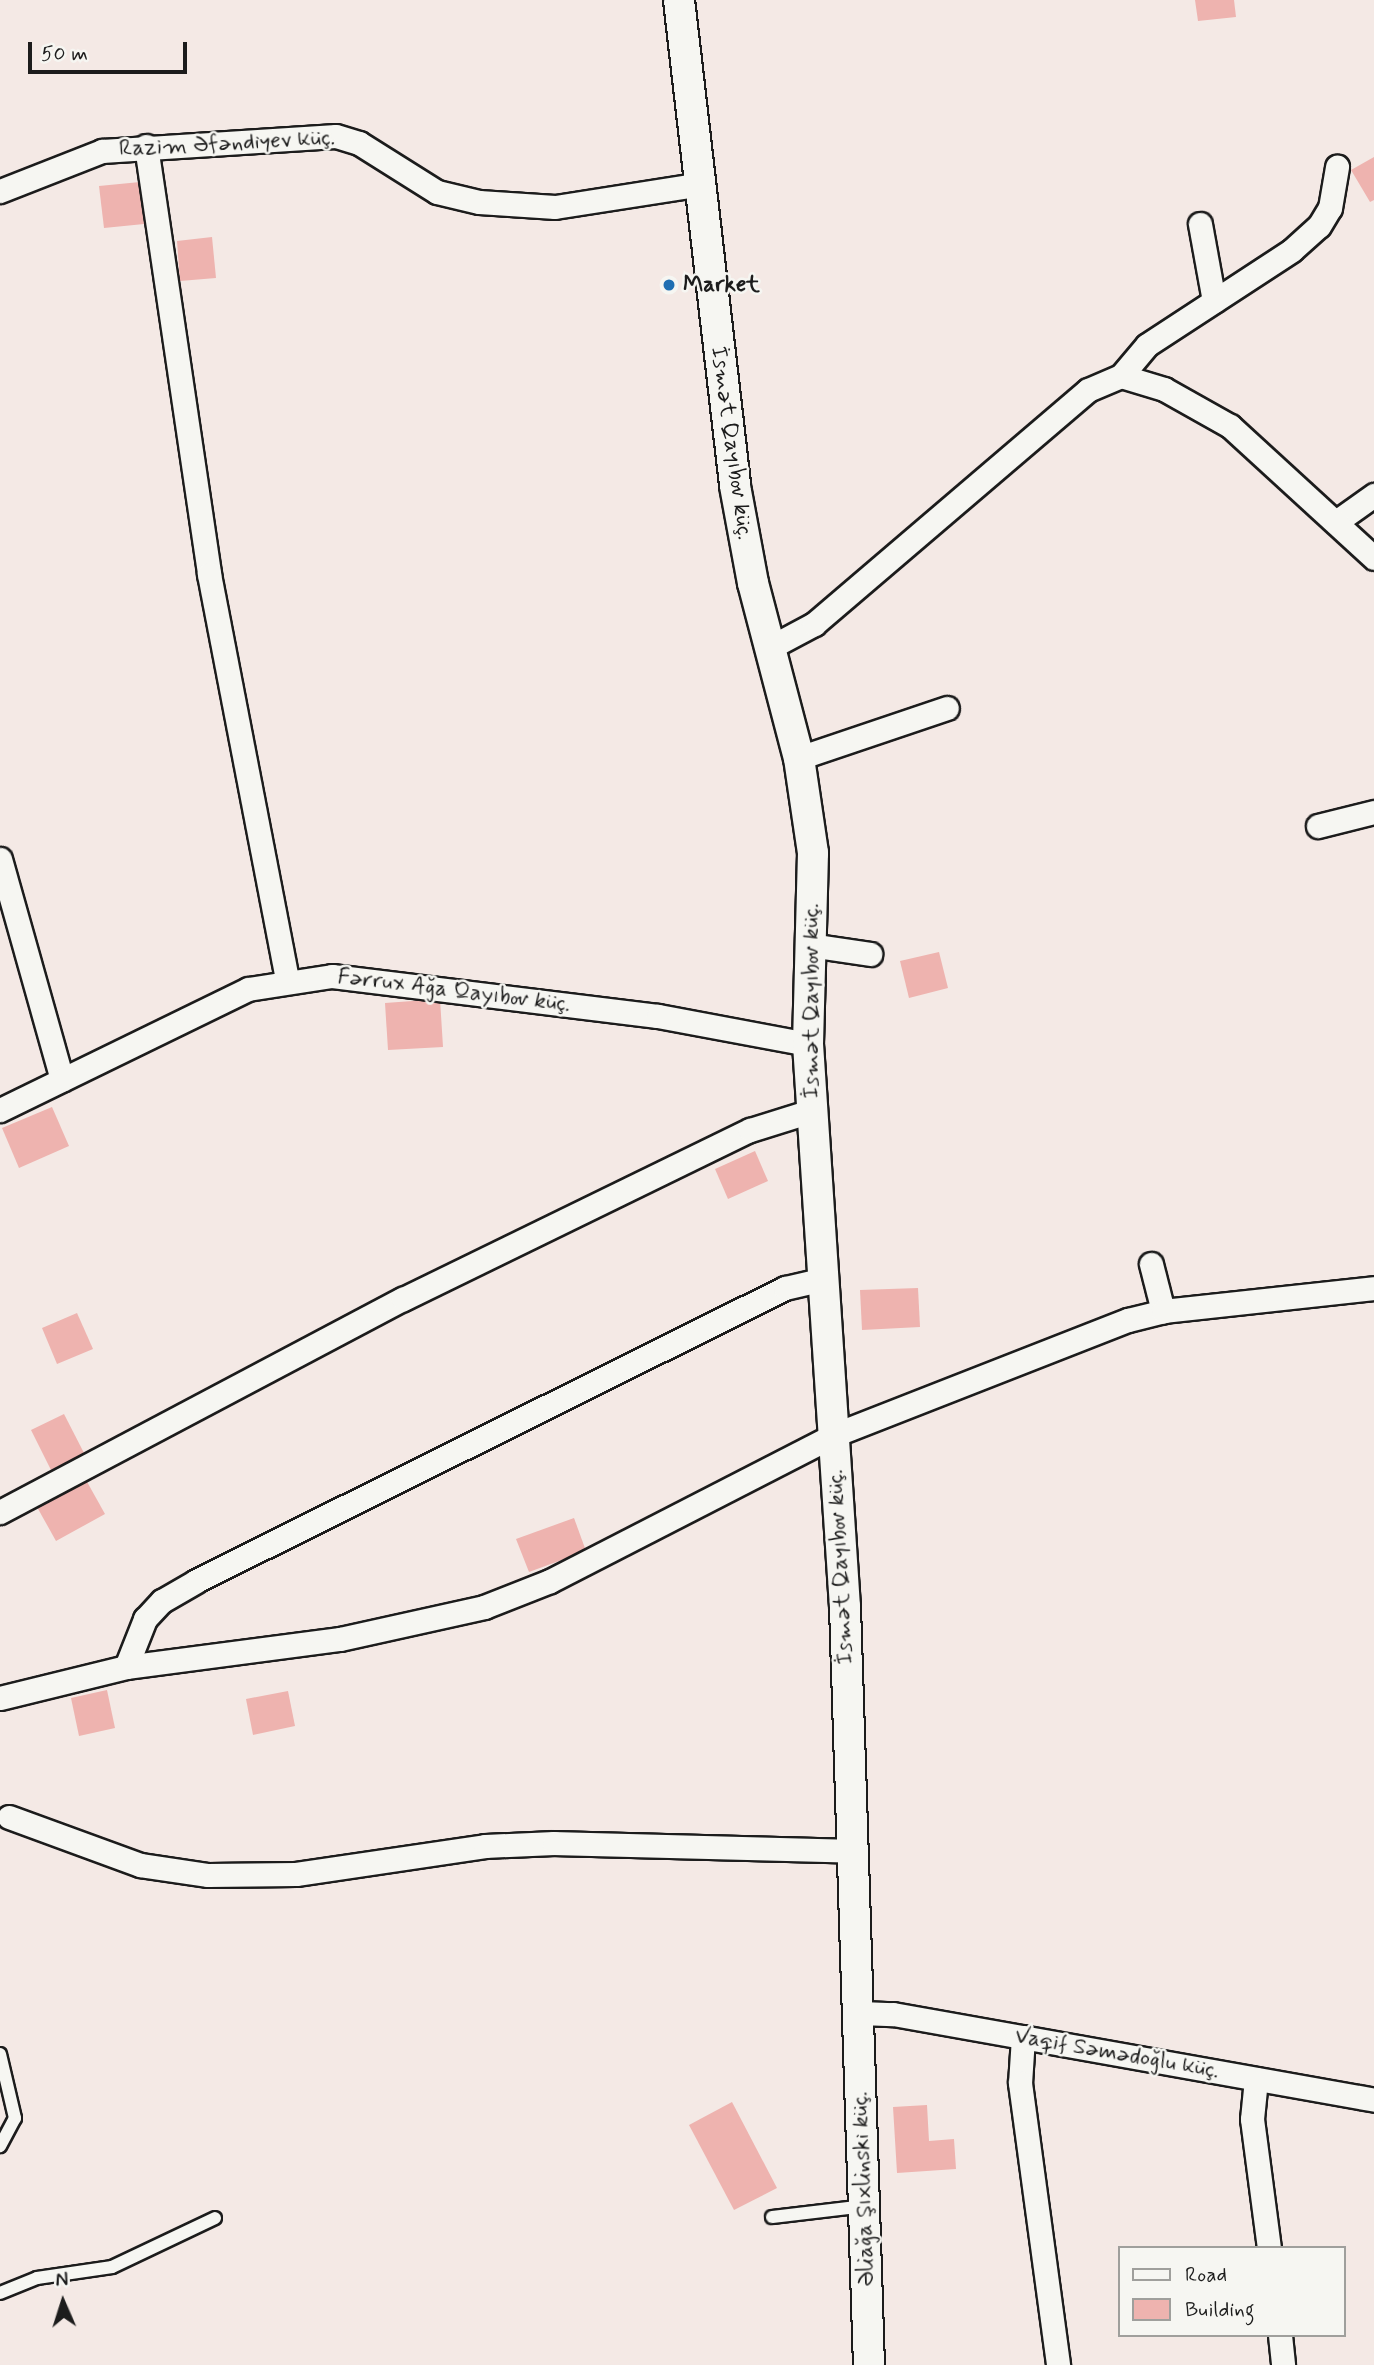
<!DOCTYPE html>
<html>
<head>
<meta charset="utf-8">
<style>
	body { margin:0 }
	#map { position:relative; width:1374px; height:2365px; overflow:hidden; background:#f4e9e5; font-family:Mynerve,sans-serif }
	div>[style] { position:absolute }
	.building>* { inset:0; background:#eeb3af }
	.roads { filter:drop-shadow(2px 0 #1c1c1c) drop-shadow(-2px 0 #1c1c1c) drop-shadow(0 2px #1c1c1c) drop-shadow(0 -2px #1c1c1c) }
	.service>* { height:12px; margin:-6px; padding:0 6px; transform-origin:6px; border-radius:6px; background:#f6f6f2 }
	.minor>* { height:23px; margin:-11.5px; padding:0 11.5px; transform-origin:11.5px; border-radius:11.5px; background:#f6f6f2 }
	.tertiary>* { height:30px; margin:-15px; padding:0 15px; transform-origin:15px; border-radius:15px; background:#f6f6f2 }
	.dots>* { width:19px; height:19px; translate:-50% -50%; box-sizing:border-box; border:4px solid #f6f6f2; border-radius:50% }
	span { translate:-50% -50%; white-space:nowrap; text-align:center; line-height:1.15; -webkit-text-stroke:5px #f6f6f2; paint-order:stroke }
	.street-label { font-size:23px; color:#1c1c1c }
	.poi-label { font-size:23px; color:#1c1c1c; font-weight:700 }
	.left { translate:0 -50%; text-align:left }
	.legend { position:absolute; left:1118px; top:2246px; width:228px; height:91px; box-sizing:border-box; background:#f6f6f2; border:2px solid #9f9f9c; margin:0; padding:9px 12px; list-style:none; font-size:21px; color:#1c1c1c }
	.legend li { display:flex; align-items:center; gap:14px; height:35px }
	.legend b { width:35px; border:2px solid #9f9f9c }
	.north { position:absolute; left:28px; top:2267px; width:70px; height:70px; -webkit-text-stroke:5px #f6f6f2; paint-order:stroke; rotate:357deg; font-size:19px; font-weight:700; line-height:28px; text-align:center; color:#1c1c1c }
	.north::after { content:''; display:block; margin:auto; width:24px; height:32px; background:#1c1c1c; clip-path:polygon(50% 0,100% 100%,50% 72%,0 100%) }
	.scale { position:absolute; left:28px; top:42px; width:159px; height:32px; box-sizing:border-box; border:4px solid #1c1c1c; border-top:0; padding-left:9px; font-size:21px; line-height:24px; white-space:nowrap; color:#1c1c1c; -webkit-text-stroke:5px #f6f6f2; paint-order:stroke }
</style>
</head>
<body>
<div id="map">
	<div class="building">
		<div style="clip-path:polygon(1195px 0,1234px 0,1236px 17px,1198px 21px)"></div>
		<div style="clip-path:polygon(1374px 157px,1374px 200px,1370px 202px,1351px 170px)"></div>
		<div style="clip-path:polygon(140px 182px,144px 224px,104px 228px,99px 186px)"></div>
		<div style="clip-path:polygon(212px 237px,216px 278px,180px 281px,177px 241px)"></div>
		<div style="clip-path:polygon(939px 952px,948px 988px,909px 998px,900px 961px)"></div>
		<div style="clip-path:polygon(440px 999px,443px 1047px,388px 1050px,385px 1003px)"></div>
		<div style="clip-path:polygon(52px 1107px,69px 1146px,19px 1168px,2px 1128px)"></div>
		<div style="clip-path:polygon(755px 1151px,768px 1181px,728px 1199px,715px 1169px)"></div>
		<div style="clip-path:polygon(918px 1288px,920px 1327px,862px 1330px,860px 1290px)"></div>
		<div style="clip-path:polygon(77px 1313px,93px 1349px,57px 1364px,42px 1328px)"></div>
		<div style="clip-path:polygon(64px 1414px,84px 1453px,51px 1470px,31px 1430px)"></div>
		<div style="clip-path:polygon(86px 1480px,105px 1514px,56px 1541px,37px 1507px)"></div>
		<div style="clip-path:polygon(574px 1518px,586px 1551px,529px 1572px,516px 1539px)"></div>
		<div style="clip-path:polygon(107px 1690px,115px 1728px,79px 1736px,71px 1698px)"></div>
		<div style="clip-path:polygon(288px 1691px,295px 1726px,253px 1735px,246px 1699px)"></div>
		<div style="clip-path:polygon(732px 2102px,777px 2188px,734px 2210px,689px 2125px)"></div>
		<div style="clip-path:polygon(927px 2105px,929px 2141px,954px 2139px,956px 2169px,897px 2173px,893px 2107px)"></div>
	</div>
	<div class="roads">
		<div class="service">
			<div style="left:0;top:2054px;width:66px;rotate:76.8deg"></div>
			<div style="left:15px;top:2118px;width:32px;rotate:118deg"></div>
			<div style="left:772px;top:2217px;width:94px;rotate:-6.7deg"></div>
			<div style="left:0;top:2293px;width:40px;rotate:-22deg"></div>
			<div style="left:37px;top:2278px;width:76px;rotate:-8.3deg"></div>
			<div style="left:112px;top:2267px;width:114px;rotate:-25.4deg"></div>
		</div>
		<div class="minor">
			<div style="left:146px;top:146px;width:433px;rotate:81.6deg"></div>
			<div style="left:209px;top:574px;width:413px;rotate:79.1deg"></div>
			<div style="left:0;top:191px;width:110px;rotate:-21.4deg"></div>
			<div style="left:102px;top:151px;width:234px;rotate:-3.7deg"></div>
			<div style="left:336px;top:136px;width:24px;rotate:17deg"></div>
			<div style="left:359px;top:143px;width:92px;rotate:32.1deg"></div>
			<div style="left:437px;top:192px;width:43px;rotate:13.4deg"></div>
			<div style="left:479px;top:202px;width:76px;rotate:3.8deg"></div>
			<div style="left:555px;top:207px;width:143px;rotate:-8.9deg"></div>
			<div style="left:1200px;top:224px;width:78px;rotate:79.7deg"></div>
			<div style="left:1121px;top:376px;width:40px;rotate:-50deg"></div>
			<div style="left:1147px;top:345px;width:173px;rotate:-33.2deg"></div>
			<div style="left:1292px;top:250px;width:36px;rotate:-42deg"></div>
			<div style="left:1319px;top:226px;width:21px;rotate:-59deg"></div>
			<div style="left:1330px;top:208px;width:42px;rotate:-80.3deg"></div>
			<div style="left:1336px;top:522px;width:47px;rotate:-35.4deg"></div>
			<div style="left:771px;top:647px;width:49px;rotate:-28.1deg"></div>
			<div style="left:814px;top:624px;width:360px;rotate:-40.5deg"></div>
			<div style="left:1088px;top:390px;width:36px;rotate:-23deg"></div>
			<div style="left:1121px;top:376px;width:45px;rotate:16.8deg"></div>
			<div style="left:1164px;top:389px;width:76px;rotate:29.3deg"></div>
			<div style="left:1230px;top:426px;width:195px;rotate:42.5deg"></div>
			<div style="left:799px;top:758px;width:156px;rotate:-18.7deg"></div>
			<div style="left:1318px;top:826px;width:58px;rotate:-14deg"></div>
			<div style="left:0;top:859px;width:229px;rotate:74.3deg"></div>
			<div style="left:810px;top:945px;width:61px;rotate:8.5deg"></div>
			<div style="left:0;top:1110px;width:276px;rotate:-26deg"></div>
			<div style="left:248px;top:989px;width:85px;rotate:-8.8deg"></div>
			<div style="left:332px;top:976px;width:328px;rotate:7deg"></div>
			<div style="left:658px;top:1016px;width:153px;rotate:10.6deg"></div>
			<div style="left:1151px;top:1264px;width:49px;rotate:75.7deg"></div>
			<div style="left:0;top:1512px;width:456px;rotate:-27.9deg"></div>
			<div style="left:403px;top:1299px;width:386px;rotate:-26deg"></div>
			<div style="left:750px;top:1130px;width:64px;rotate:-17.3deg"></div>
			<div style="left:126px;top:1667px;width:52px;rotate:-68.4deg"></div>
			<div style="left:145px;top:1619px;width:25px;rotate:-47deg"></div>
			<div style="left:162px;top:1601px;width:39px;rotate:-30deg"></div>
			<div style="left:196px;top:1581px;width:658px;rotate:-26.45deg"></div>
			<div style="left:785px;top:1288px;width:40px;rotate:-13deg"></div>
			<div style="left:0;top:1698px;width:130px;rotate:-13.8deg"></div>
			<div style="left:126px;top:1667px;width:216px;rotate:-7.5deg"></div>
			<div style="left:340px;top:1639px;width:148px;rotate:-12.5deg"></div>
			<div style="left:484px;top:1607px;width:71px;rotate:-21.5deg"></div>
			<div style="left:550px;top:1581px;width:319px;rotate:-27.2deg"></div>
			<div style="left:834px;top:1435px;width:316px;rotate:-21.4deg"></div>
			<div style="left:1128px;top:1320px;width:36px;rotate:-14deg"></div>
			<div style="left:1163px;top:1311px;width:212px;rotate:-6.2deg"></div>
			<div style="left:9px;top:1817px;width:140px;rotate:20.1deg"></div>
			<div style="left:140px;top:1865px;width:69px;rotate:8.4deg"></div>
			<div style="left:208px;top:1875px;width:88px;rotate:-0.7deg"></div>
			<div style="left:296px;top:1874px;width:191px;rotate:-8.4deg"></div>
			<div style="left:485px;top:1846px;width:69px;rotate:-2.5deg"></div>
			<div style="left:554px;top:1843px;width:299px;rotate:1.5deg"></div>
			<div style="left:860px;top:2013px;width:33px;rotate:2deg"></div>
			<div style="left:893px;top:2014px;width:489px;rotate:10.1deg"></div>
			<div style="left:1023px;top:2037px;width:46px;rotate:93.7deg"></div>
			<div style="left:1020px;top:2083px;width:285px;rotate:82.3deg"></div>
			<div style="left:1256px;top:2079px;width:40px;rotate:95.7deg"></div>
			<div style="left:1252px;top:2119px;width:130px;rotate:82.5deg"></div>
			<div style="left:1280px;top:2335px;width:30px;rotate:84deg"></div>
		</div>
		<div class="tertiary">
			<div style="left:679px;top:0;width:489px;rotate:83.4deg"></div>
			<div style="left:735px;top:486px;width:99px;rotate:79.5deg"></div>
			<div style="left:753px;top:583px;width:181px;rotate:75.3deg"></div>
			<div style="left:799px;top:758px;width:96px;rotate:81.6deg"></div>
			<div style="left:813px;top:853px;width:191px;rotate:91.5deg"></div>
			<div style="left:808px;top:1044px;width:564px;rotate:86.24deg"></div>
			<div style="left:845px;top:1607px;width:758px;rotate:88.19deg"></div>
		</div>
	</div>
	<div class="dots">
		<div style="left:669px;top:285px;background:#1f6fb2"></div>
	</div>
	<div class="street-label">
		<span style="left:227px;top:144px;rotate:-3deg">Razim Əfəndiyev küç.</span>
		<span style="left:731px;top:443px;rotate:82deg">İsmət Qayıbov küç.</span>
		<span style="left:454px;top:991px;rotate:7deg">Fərrux Ağa Qayıbov küç.</span>
		<span style="left:812px;top:1001px;rotate:-90deg">İsmət Qayıbov küç.</span>
		<span style="left:841px;top:1567px;rotate:-93deg">İsmət Qayıbov küç.</span>
		<span style="left:1117px;top:2054px;rotate:10deg">Vaqif Səmədoğlu küç.</span>
		<span style="left:864px;top:2189px;rotate:-92deg">Əliağa Şıxlinski küç.</span>
	</div>
	<div class="poi-label">
		<span class="left" style="left:683px;top:285px">Market</span>
	</div>
	<ul class="legend">
	<li><b style="height:9px;background:#f6f6f2"></b>Road</li>
	<li><b style="height:19px;background:#eeb3af"></b>Building</li>
	</ul>
	<div class="north">N</div>
	<div class="scale">50 m</div>
</div>
</body>
</html>
